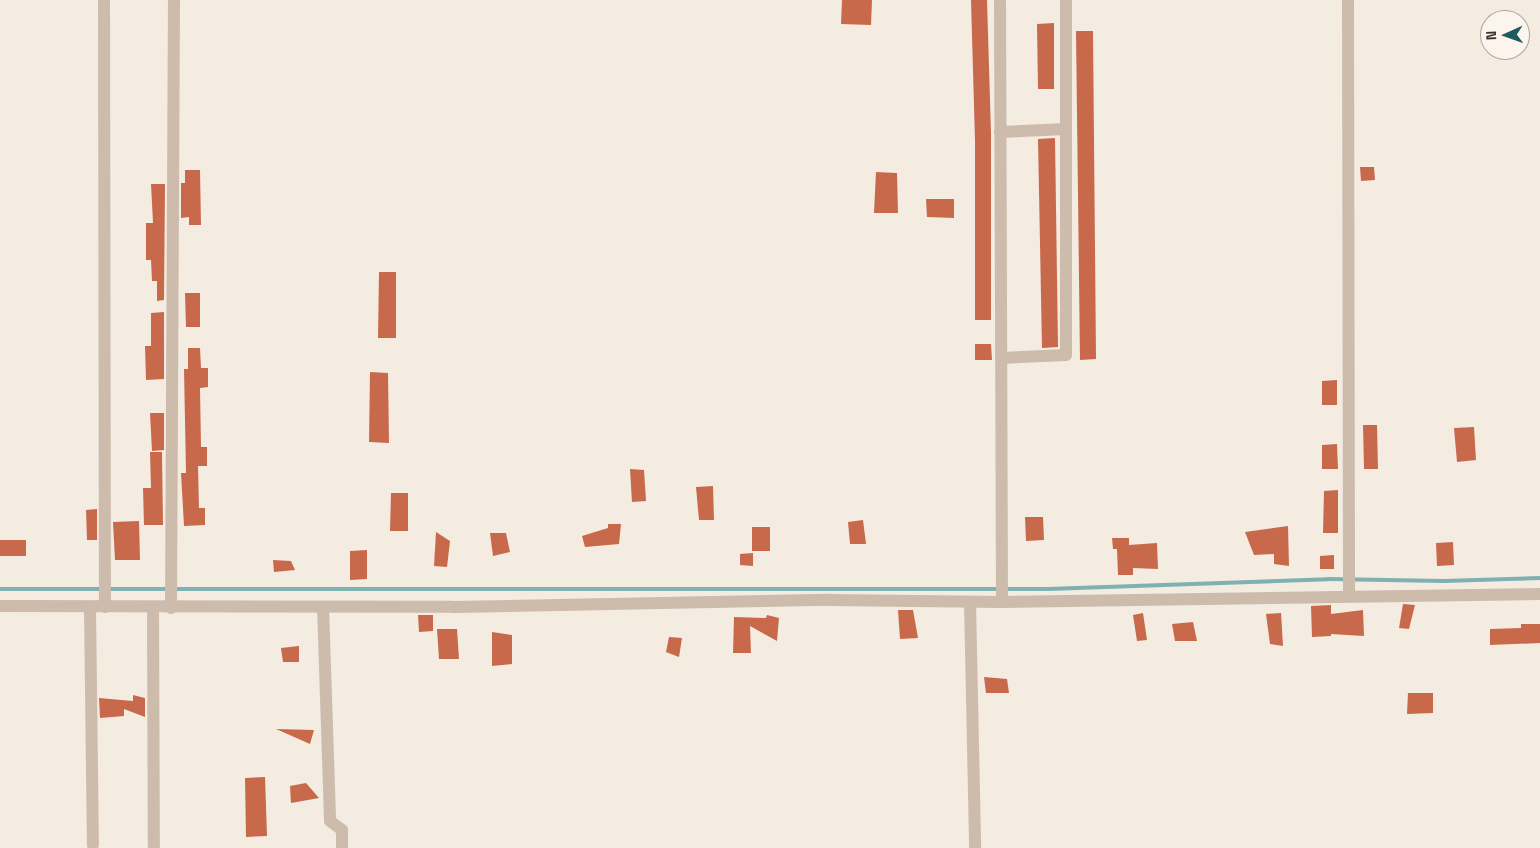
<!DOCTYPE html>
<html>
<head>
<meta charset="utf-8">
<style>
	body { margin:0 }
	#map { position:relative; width:1540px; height:848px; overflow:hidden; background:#f4ebe1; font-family:"Space Grotesk",sans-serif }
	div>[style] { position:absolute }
	.stream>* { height:4px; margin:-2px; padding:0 2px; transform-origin:2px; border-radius:2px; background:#7fb0b2 }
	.building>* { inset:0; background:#c8694b }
	.minor>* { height:12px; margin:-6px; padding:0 6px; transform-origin:6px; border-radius:6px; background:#cdbbac }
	span { translate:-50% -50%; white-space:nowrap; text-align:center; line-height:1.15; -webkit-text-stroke:4px #fbf5ee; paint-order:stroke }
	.north { position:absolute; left:1480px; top:10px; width:50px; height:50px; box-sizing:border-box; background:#fbf5ee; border:1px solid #aea6a0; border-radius:50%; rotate:268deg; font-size:14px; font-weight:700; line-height:20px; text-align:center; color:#3b302b }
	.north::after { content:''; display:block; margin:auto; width:18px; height:22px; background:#1f5a5e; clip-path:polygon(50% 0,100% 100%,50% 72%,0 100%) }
</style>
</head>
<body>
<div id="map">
	<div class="stream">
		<div style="left:0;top:589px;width:1048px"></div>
		<div style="left:1048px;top:589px;width:280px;rotate:-2deg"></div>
		<div style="left:1328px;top:579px;width:116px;rotate:1deg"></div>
		<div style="left:1444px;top:581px;width:96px;rotate:-1.8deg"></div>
	</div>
	<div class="building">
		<div style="clip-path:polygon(842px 0,872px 0,871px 25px,841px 24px)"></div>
		<div style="clip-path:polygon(971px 0,987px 0,991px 133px,991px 320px,975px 320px,975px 141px)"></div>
		<div style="clip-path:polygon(1054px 23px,1054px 89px,1038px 89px,1037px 24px)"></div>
		<div style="clip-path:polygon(1076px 31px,1093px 31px,1096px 359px,1080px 360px)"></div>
		<div style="clip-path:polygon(1055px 138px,1058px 347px,1042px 348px,1038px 139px)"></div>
		<div style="clip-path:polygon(1360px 167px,1374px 167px,1375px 180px,1361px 181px)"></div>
		<div style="clip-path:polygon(185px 170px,200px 170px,201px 225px,189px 225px,189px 217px,181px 218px,181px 183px,185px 183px)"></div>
		<div style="clip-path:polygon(876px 172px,897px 173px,898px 213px,874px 213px)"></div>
		<div style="clip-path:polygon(151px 184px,165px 184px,164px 300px,157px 301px,157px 281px,152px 281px,151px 260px,146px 260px,146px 223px,153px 223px)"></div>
		<div style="clip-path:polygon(926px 199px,954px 199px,954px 218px,927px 217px)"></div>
		<div style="clip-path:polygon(379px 272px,396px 272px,396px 338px,378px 338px)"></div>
		<div style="clip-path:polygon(185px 293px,200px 293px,200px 327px,186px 327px)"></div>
		<div style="clip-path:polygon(164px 312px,164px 379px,146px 380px,145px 346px,151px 346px,151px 313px)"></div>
		<div style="clip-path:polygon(975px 344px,991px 344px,992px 360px,975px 360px)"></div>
		<div style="clip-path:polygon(188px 348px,200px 348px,201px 368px,208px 368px,208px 387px,200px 388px,201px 447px,207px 447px,207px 466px,198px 466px,199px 508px,205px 508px,205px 525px,184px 526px,181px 473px,186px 473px,184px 369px,188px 369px)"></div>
		<div style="clip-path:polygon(370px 372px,388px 373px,389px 443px,369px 442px)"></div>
		<div style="clip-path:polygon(1337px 380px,1337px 405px,1322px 405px,1322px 381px)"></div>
		<div style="clip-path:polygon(150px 413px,164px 413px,164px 450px,152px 451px)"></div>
		<div style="clip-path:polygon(1363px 425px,1377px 425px,1378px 469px,1364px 469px)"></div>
		<div style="clip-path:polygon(1474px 427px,1476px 460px,1457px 462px,1454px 428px)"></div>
		<div style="clip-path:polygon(1337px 444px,1338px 469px,1322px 469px,1322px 445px)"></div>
		<div style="clip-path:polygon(150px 452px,162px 452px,163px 525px,144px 525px,143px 488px,151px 488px)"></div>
		<div style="clip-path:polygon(630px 469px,644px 470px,646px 501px,632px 502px)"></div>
		<div style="clip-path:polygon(713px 486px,714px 520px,699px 520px,696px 487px)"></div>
		<div style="clip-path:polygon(1338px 490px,1338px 533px,1323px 533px,1324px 491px)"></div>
		<div style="clip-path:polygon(391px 493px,408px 493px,408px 531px,390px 531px)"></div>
		<div style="clip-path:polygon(97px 509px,97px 540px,87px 540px,86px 510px)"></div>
		<div style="clip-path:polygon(1025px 517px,1043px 517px,1044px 540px,1026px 541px)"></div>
		<div style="clip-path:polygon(863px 520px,866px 544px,850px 544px,848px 522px)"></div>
		<div style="clip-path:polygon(139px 521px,140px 560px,115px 560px,113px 522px)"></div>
		<div style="clip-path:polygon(608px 524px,621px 524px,619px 544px,585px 547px,582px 536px,608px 528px)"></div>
		<div style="clip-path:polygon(1288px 526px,1289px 566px,1274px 564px,1274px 554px,1254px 555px,1245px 532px)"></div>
		<div style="clip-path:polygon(752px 527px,770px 527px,770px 551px,752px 551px)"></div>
		<div style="clip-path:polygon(436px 532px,450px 541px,447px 567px,434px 566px)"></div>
		<div style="clip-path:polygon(490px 533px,506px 533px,510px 552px,493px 556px)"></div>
		<div style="clip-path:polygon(1112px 538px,1129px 538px,1129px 545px,1157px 543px,1158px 569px,1133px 568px,1133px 575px,1118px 575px,1117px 549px,1113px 549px)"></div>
		<div style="clip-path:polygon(0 540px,26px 540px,26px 556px,0 556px)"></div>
		<div style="clip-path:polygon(1453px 542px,1454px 565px,1437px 566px,1436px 543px)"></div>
		<div style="clip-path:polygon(367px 550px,367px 579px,350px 580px,350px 551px)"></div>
		<div style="clip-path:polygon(753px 553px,753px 566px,740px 565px,740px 554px)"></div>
		<div style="clip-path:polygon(1334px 555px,1334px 569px,1320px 569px,1320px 556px)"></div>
		<div style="clip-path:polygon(273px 560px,291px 561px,295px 570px,274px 572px)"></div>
		<div style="clip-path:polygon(1403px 604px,1415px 605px,1409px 629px,1399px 628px)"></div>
		<div style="clip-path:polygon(1331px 605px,1331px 614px,1363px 610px,1364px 636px,1331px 634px,1331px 636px,1312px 637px,1311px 606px)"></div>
		<div style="clip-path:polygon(898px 610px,913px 610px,918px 638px,900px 639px)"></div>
		<div style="clip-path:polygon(1143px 613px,1147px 640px,1137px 641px,1133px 615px)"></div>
		<div style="clip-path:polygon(1281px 613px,1283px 646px,1270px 644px,1266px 614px)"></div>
		<div style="clip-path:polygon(418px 615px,433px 615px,433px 631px,419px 632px)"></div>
		<div style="clip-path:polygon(767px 615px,779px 618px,777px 641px,750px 626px,751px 653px,733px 653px,734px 617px,766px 618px)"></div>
		<div style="clip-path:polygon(1193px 622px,1197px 641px,1175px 641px,1172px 624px)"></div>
		<div style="clip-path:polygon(1521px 624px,1540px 624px,1540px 643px,1490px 645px,1490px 629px,1521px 628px)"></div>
		<div style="clip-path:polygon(437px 629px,457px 629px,459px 659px,439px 659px)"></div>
		<div style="clip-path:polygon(492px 632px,512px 635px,512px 664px,492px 666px)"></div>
		<div style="clip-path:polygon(669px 637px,682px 638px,679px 657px,666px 652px)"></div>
		<div style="clip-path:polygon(299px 646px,299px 662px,283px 662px,281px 648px)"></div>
		<div style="clip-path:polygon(984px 677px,1007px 679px,1009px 693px,986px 693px)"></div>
		<div style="clip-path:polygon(1408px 693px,1433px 693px,1433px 713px,1407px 714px)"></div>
		<div style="clip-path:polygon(133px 695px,145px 698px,145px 717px,124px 709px,124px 716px,100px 718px,99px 698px,133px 701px)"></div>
		<div style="clip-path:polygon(276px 729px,314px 730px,310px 744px)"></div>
		<div style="clip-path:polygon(265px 777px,267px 836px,246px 837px,245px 778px)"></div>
		<div style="clip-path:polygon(306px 783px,319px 798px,291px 803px,290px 786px)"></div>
	</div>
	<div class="minor">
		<div style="left:104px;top:0;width:607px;rotate:89.91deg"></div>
		<div style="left:1000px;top:0;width:602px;rotate:89.81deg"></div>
		<div style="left:1348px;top:0;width:596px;rotate:89.9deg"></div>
		<div style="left:1000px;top:132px;width:65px;rotate:-2.6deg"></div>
		<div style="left:1001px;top:358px;width:65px;rotate:-2.6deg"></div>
		<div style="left:1066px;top:355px;width:355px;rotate:-90deg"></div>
		<div style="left:970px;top:602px;width:246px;rotate:88.8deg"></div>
		<div style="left:0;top:606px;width:453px;rotate:0.1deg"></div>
		<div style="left:453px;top:607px;width:376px;rotate:-1.1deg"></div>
		<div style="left:829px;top:600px;width:173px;rotate:0.7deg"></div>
		<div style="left:1002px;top:602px;width:538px;rotate:-0.85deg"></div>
		<div style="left:90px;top:607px;width:238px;rotate:89.3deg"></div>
		<div style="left:323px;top:607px;width:214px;rotate:88.1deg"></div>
		<div style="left:330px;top:821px;width:15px;rotate:37deg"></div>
		<div style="left:342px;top:830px;width:18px;rotate:90deg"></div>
		<div style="left:153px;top:608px;width:240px;rotate:89.8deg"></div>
		<div style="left:171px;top:608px;width:608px;rotate:-89.72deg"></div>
	</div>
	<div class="north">N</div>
</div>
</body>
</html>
